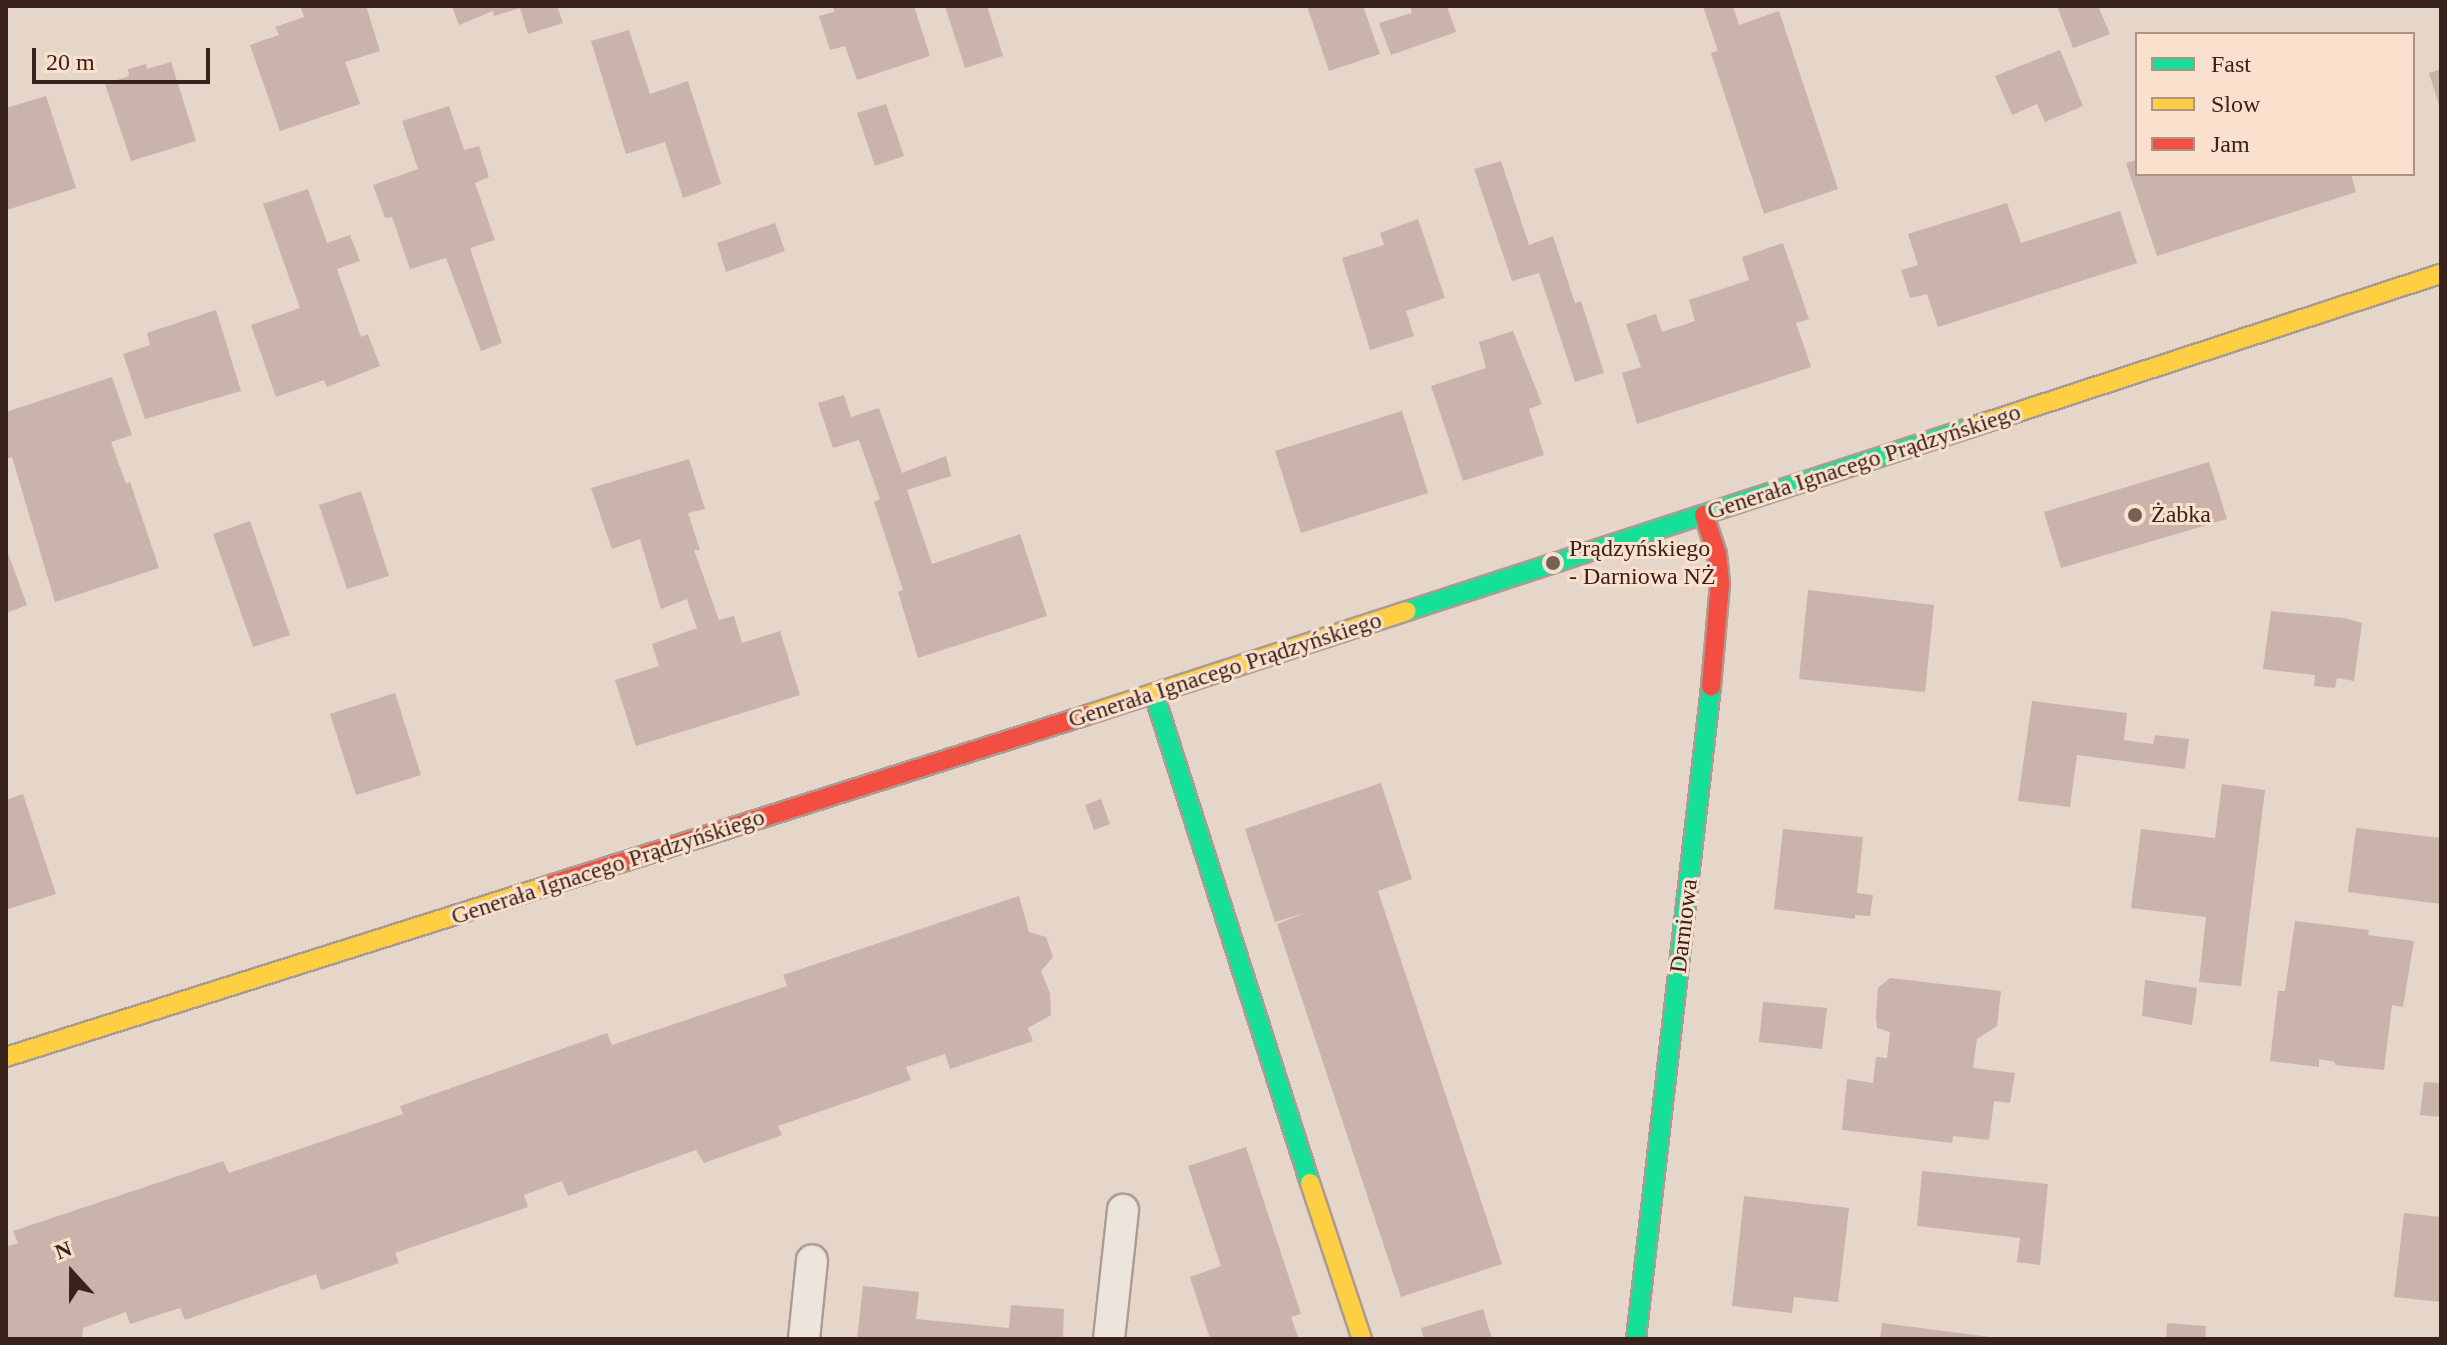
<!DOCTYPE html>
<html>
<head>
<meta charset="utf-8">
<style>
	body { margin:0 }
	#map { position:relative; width:2447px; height:1345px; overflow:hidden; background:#e6d6c9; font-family:"Times New Roman",serif }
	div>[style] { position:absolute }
	.building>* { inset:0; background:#cab3aa }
	.roads { filter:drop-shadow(2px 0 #ab9c93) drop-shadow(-2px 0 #ab9c93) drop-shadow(0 2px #ab9c93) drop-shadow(0 -2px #ab9c93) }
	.lane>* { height:30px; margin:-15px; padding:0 15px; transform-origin:15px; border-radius:15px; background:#ede4dc }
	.fast>* { height:18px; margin:-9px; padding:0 9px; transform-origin:9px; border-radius:9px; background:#16e098 }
	.slow>* { height:18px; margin:-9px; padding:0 9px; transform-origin:9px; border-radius:9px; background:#ffcf43 }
	.jam>* { height:18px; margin:-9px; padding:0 9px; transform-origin:9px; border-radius:9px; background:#f24e42 }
	.dots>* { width:22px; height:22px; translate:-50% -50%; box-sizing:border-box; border:4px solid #f9e1cd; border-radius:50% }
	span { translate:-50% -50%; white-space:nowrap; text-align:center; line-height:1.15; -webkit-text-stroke:6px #f9e1cd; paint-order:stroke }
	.street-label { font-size:24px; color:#39221b }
	.poi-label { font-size:24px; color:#39221b }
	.left { translate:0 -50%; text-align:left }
	.frame { position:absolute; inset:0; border:8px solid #39221b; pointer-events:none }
	.legend { position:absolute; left:2135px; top:32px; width:280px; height:144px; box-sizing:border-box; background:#f9e1cd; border:2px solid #ac9586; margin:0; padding:10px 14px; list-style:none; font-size:24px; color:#39221b }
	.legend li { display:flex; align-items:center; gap:16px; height:40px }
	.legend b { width:40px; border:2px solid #ac9586 }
	.north { position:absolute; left:32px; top:1233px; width:80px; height:80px; -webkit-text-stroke:6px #f9e1cd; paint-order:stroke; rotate:339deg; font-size:22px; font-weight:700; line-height:32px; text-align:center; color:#39221b }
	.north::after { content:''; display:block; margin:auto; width:28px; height:36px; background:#39221b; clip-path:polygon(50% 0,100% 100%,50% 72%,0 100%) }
	.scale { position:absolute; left:32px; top:48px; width:178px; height:36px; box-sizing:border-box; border:4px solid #39221b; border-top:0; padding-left:10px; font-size:24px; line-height:28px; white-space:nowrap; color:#39221b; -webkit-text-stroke:6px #f9e1cd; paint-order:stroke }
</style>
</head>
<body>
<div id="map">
	<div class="building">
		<div style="clip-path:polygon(308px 6px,366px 6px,380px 51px,345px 62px,360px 104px,280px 131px,250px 45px,279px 35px,275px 27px,304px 17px,301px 8px)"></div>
		<div style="clip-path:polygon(452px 6px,557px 6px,563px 23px,528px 34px,520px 8px,494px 16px,493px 11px,459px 25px)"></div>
		<div style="clip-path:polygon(833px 6px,914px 6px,930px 56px,857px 80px,845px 46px,830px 50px,819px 16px,834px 12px)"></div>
		<div style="clip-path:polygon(945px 6px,987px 6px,1003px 56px,965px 68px)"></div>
		<div style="clip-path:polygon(1307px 6px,1363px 6px,1380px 54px,1329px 71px)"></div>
		<div style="clip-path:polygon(1410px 6px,1447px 6px,1456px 32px,1391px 55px,1379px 23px,1412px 13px)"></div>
		<div style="clip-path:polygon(1703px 6px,1733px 6px,1739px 25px,1779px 11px,1838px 189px,1764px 214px,1711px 53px,1718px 51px)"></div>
		<div style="clip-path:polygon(2057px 6px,2098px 6px,2110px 34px,2073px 48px)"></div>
		<div style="clip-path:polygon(629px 30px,650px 94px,688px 81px,721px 184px,683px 198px,665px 142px,626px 154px,591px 41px)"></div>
		<div style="clip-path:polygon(2060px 50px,2083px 106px,2045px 122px,2037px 104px,2012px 115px,1995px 76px)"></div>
		<div style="clip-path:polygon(171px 62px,196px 141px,131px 161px,105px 84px,129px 76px,128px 69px,146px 64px,147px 69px)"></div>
		<div style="clip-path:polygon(2441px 69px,2441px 107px,2440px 108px,2429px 73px)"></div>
		<div style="clip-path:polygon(46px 96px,76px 188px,7px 210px,6px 108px)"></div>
		<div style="clip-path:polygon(886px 104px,904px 156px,875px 166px,857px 113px)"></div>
		<div style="clip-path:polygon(449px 106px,464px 150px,479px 146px,489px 177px,475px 183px,495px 240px,470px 248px,502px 343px,481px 351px,446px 258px,410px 269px,392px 217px,385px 218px,373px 185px,418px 169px,402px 121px)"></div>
		<div style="clip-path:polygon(2137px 160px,2137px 174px,2351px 174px,2356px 192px,2157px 256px,2126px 163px)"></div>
		<div style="clip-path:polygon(1501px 161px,1529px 245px,1553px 236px,1575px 303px,1581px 301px,1604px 373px,1575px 382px,1539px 273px,1512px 281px,1474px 169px)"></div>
		<div style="clip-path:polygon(308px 189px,327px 243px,350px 235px,360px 261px,337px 269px,361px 337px,368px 334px,380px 366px,327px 387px,324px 380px,276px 397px,251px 325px,300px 308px,263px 204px)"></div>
		<div style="clip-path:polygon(2007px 203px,2021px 243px,2120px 211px,2137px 263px,1938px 327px,1927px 294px,1910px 298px,1901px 270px,1918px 265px,1908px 234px)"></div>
		<div style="clip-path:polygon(1418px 219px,1445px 298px,1406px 311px,1414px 336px,1370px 350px,1342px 258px,1384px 245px,1380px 233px)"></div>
		<div style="clip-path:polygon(775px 223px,785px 251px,726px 272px,717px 243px)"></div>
		<div style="clip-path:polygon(1783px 243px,1809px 319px,1796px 323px,1811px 367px,1637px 424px,1622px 373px,1641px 367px,1626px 324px,1656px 314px,1662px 332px,1695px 321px,1689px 300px,1749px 280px,1742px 257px)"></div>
		<div style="clip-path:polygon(216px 310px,241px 391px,145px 419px,123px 354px,150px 345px,147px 333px)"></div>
		<div style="clip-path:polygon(1513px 331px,1542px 404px,1529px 409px,1544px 455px,1463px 481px,1431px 386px,1486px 368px,1479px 342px)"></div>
		<div style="clip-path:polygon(112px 377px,132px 435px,111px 442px,126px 484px,130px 482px,159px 568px,55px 602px,12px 457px,6px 459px,6px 412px)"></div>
		<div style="clip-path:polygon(844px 395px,851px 417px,879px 408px,902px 473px,946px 456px,951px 476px,907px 490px,932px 564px,1020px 534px,1047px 616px,918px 658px,898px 592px,903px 590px,874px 502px,880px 499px,859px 440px,833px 448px,818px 403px)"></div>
		<div style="clip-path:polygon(1402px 411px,1428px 493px,1301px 533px,1275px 451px)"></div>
		<div style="clip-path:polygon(689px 459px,705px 509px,688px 513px,700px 550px,694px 550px,719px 620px,734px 616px,742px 643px,780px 631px,800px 695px,636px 746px,615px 680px,659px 666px,652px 644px,697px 628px,687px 599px,661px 609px,640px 539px,612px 549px,591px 488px)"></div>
		<div style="clip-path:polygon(2209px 462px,2227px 519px,2061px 568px,2044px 512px)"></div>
		<div style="clip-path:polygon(361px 491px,389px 576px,347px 589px,319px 505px)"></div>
		<div style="clip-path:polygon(250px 521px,290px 635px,253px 647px,213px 534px)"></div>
		<div style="clip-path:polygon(6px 548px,27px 605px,6px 613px)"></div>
		<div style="clip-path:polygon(1808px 590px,1934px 605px,1925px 692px,1799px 679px)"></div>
		<div style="clip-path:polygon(2271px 611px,2344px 618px,2362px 623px,2354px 681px,2337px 678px,2335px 688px,2314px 686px,2315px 675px,2263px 669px)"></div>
		<div style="clip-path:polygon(395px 693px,421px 775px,356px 795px,330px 714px)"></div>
		<div style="clip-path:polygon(2032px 701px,2127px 713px,2124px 740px,2153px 744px,2155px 735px,2189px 739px,2185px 769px,2077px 755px,2070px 807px,2018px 801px)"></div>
		<div style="clip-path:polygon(1381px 783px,1412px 879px,1378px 891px,1502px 1264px,1401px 1297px,1277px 924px,1308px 912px,1275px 922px,1245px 829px)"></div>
		<div style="clip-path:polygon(2222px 784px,2265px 790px,2241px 986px,2199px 982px,2206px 917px,2131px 908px,2141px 829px,2215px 838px)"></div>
		<div style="clip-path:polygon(23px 794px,56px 894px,8px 909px,6px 800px)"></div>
		<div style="clip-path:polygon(1101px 799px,1110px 824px,1094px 830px,1085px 805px)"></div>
		<div style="clip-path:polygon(2356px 828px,2441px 838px,2441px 904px,2348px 892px)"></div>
		<div style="clip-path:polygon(1783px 829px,1863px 837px,1857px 893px,1873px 895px,1870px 916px,1855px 915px,1855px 919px,1774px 909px)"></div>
		<div style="clip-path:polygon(1019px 896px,1029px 932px,1046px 937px,1053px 957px,1041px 971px,1050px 993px,1051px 1015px,1028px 1028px,1033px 1041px,950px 1069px,945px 1054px,906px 1067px,911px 1080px,778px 1126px,782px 1135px,704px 1163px,696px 1150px,568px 1196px,562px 1181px,524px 1195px,528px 1207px,395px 1253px,399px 1263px,321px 1290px,316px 1274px,185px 1320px,180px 1308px,130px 1324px,126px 1312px,83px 1328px,82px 1339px,6px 1339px,6px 1247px,18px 1243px,13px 1231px,223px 1161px,229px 1173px,403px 1114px,400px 1106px,607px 1033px,612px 1045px,787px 986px,783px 975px)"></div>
		<div style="clip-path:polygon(2295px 921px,2369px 930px,2368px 935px,2414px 941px,2403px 1007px,2392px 1005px,2384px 1070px,2335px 1065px,2335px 1062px,2319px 1059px,2319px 1067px,2270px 1061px,2278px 991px,2285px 991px)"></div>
		<div style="clip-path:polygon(1890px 978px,2001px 991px,1997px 1026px,1977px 1039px,1973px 1068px,2015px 1073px,2010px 1103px,1994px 1101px,1989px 1140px,1953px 1136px,1952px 1143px,1842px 1130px,1847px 1079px,1873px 1083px,1876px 1057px,1887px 1058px,1890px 1032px,1877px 1028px,1876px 1016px,1878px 988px)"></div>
		<div style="clip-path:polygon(2145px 980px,2197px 988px,2192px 1025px,2142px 1016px)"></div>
		<div style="clip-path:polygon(1763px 1002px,1827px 1008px,1822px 1049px,1759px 1042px)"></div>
		<div style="clip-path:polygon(2424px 1082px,2441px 1083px,2441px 1117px,2420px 1115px)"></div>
		<div style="clip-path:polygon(1246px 1147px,1301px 1314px,1291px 1317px,1299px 1339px,1210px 1339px,1190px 1277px,1221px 1266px,1188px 1166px)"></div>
		<div style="clip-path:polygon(1922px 1171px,2048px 1184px,2040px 1265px,2017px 1262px,2020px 1238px,1917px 1226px)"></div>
		<div style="clip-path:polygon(1744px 1196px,1849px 1208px,1838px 1302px,1794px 1297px,1792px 1313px,1732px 1306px)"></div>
		<div style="clip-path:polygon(2404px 1213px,2441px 1217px,2441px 1302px,2394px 1297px)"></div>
		<div style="clip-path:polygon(863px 1286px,919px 1292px,916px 1319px,1009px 1328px,1011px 1305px,1064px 1309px,1063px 1339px,857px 1339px)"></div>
		<div style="clip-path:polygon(1483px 1309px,1492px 1339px,1424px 1339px,1421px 1328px)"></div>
		<div style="clip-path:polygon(1882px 1323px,1990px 1337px,1990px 1339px,1880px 1339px)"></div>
		<div style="clip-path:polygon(2167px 1323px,2206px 1326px,2205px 1339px,2166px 1339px)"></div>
	</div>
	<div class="roads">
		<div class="lane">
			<div style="left:804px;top:1339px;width:79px;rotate:-84.2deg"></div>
			<div style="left:1109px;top:1339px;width:130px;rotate:-83.8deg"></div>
		</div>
		<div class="fast">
			<div style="left:1407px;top:611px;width:591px;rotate:-18.04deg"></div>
			<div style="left:1154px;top:694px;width:513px;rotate:72.31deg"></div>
			<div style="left:1636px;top:1339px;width:656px;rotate:-83.44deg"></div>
		</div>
		<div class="slow">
			<div style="left:1969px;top:428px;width:496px;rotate:-18.1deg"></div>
			<div style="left:1087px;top:715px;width:336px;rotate:-18deg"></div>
			<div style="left:6px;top:1057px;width:567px;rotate:-17.54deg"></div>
			<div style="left:1310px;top:1183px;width:164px;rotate:71.6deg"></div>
		</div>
		<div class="jam">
			<div style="left:1704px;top:515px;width:41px;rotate:71.6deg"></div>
			<div style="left:1717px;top:554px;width:30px;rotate:84deg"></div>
			<div style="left:1720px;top:584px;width:103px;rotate:95deg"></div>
			<div style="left:547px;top:886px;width:566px;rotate:-17.57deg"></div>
		</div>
	</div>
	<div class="dots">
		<div style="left:2135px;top:515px;background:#766158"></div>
		<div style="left:1553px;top:563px;background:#766158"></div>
	</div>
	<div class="street-label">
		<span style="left:1864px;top:462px;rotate:-18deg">Generała Ignacego Prądzyńskiego</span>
		<span style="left:1225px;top:670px;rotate:-18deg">Generała Ignacego Prądzyńskiego</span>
		<span style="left:608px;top:867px;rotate:-18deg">Generała Ignacego Prądzyńskiego</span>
		<span style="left:1684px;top:926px;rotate:-83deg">Darniowa</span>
	</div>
	<div class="poi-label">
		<span class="left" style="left:2151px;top:515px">Żabka</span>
		<span class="left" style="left:1569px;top:563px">Prądzyńskiego<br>- Darniowa NŻ</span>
	</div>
	<div class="frame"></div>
	<ul class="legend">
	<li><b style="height:10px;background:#16e098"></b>Fast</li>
	<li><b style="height:10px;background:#ffcf43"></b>Slow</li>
	<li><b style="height:10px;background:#f24e42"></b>Jam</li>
	</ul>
	<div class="north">N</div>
	<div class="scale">20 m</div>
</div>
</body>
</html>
